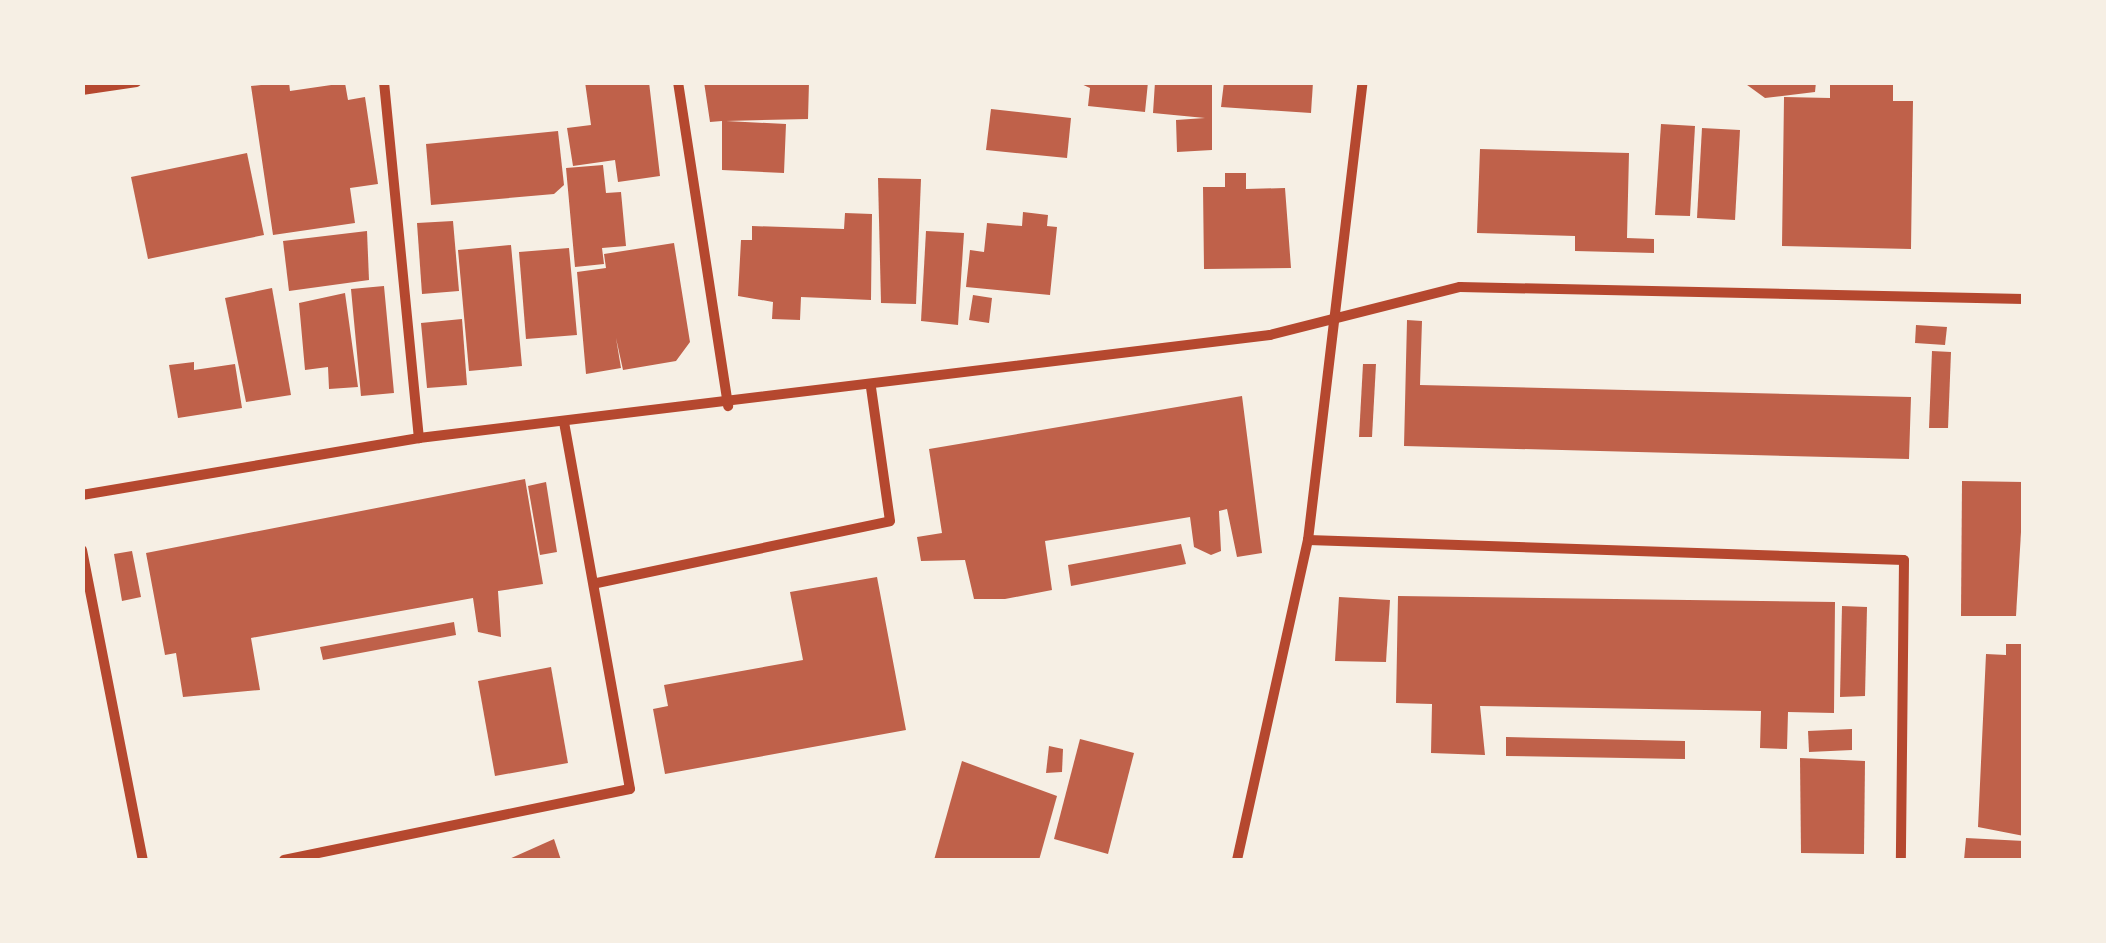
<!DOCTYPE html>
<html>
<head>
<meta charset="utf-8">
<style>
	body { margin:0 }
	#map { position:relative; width:2106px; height:943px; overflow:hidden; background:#f6efe4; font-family:"Golos Text",sans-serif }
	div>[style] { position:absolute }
	.building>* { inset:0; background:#bf614a }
	.minor>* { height:10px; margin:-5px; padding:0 5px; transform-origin:5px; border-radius:5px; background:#b5482f }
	span { translate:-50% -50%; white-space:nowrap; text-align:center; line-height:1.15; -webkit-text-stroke:8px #f6efe4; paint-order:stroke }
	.frame { position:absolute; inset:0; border:85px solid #f6efe4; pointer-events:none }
</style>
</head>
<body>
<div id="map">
	<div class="building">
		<div style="clip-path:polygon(289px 82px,290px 91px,345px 83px,348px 100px,365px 97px,378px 184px,350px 188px,355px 223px,273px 235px,251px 86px)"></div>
		<div style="clip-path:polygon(585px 82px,649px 82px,660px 176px,618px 182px,615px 160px,573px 166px,567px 128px,591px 125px)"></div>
		<div style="clip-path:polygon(704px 82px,809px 82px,808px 119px,726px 121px,786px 124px,784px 173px,722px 170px,722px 121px,710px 122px)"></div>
		<div style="clip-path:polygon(1077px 82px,1148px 82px,1145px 112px,1088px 106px,1090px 88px)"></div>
		<div style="clip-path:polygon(1155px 82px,1212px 82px,1212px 150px,1177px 152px,1176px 120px,1205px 118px,1153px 113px)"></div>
		<div style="clip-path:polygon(1224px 82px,1313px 82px,1311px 113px,1221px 107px)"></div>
		<div style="clip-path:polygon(1743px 82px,1816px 82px,1815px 92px,1765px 98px)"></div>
		<div style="clip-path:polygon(1830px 82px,1893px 82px,1893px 101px,1913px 101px,1911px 249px,1782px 246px,1784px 97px,1830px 98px)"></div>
		<div style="clip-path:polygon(991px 109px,1071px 118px,1067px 158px,986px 150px)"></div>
		<div style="clip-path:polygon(1661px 124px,1695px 126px,1690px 216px,1655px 215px)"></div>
		<div style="clip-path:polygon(1702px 128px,1740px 130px,1735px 220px,1697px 218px)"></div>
		<div style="clip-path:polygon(558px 131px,564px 185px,554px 194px,431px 205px,426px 144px)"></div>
		<div style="clip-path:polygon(1480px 149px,1629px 153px,1627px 238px,1654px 239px,1654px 253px,1575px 251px,1575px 236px,1477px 233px)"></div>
		<div style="clip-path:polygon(247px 153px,264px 235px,148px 259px,131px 177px)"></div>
		<div style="clip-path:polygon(603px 165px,606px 193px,621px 192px,626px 246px,602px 248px,604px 264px,575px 267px,566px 168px)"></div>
		<div style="clip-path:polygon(1225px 173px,1246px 173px,1246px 189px,1285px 188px,1291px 268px,1204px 269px,1203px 187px,1225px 187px)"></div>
		<div style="clip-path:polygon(878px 178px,921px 179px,916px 304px,881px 303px)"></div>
		<div style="clip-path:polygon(1023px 212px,1048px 215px,1047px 226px,1057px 227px,1050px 295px,966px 287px,970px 250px,984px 252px,987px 223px,1022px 226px)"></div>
		<div style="clip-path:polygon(845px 213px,872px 214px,871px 300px,801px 297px,800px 320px,772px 319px,773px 302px,738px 296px,741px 240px,752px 240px,752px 226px,844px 229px)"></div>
		<div style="clip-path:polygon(453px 221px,459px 291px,422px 294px,417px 223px)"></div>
		<div style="clip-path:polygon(367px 231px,369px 280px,289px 291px,283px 241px)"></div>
		<div style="clip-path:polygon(926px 231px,964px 233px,958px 325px,921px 321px)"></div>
		<div style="clip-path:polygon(674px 243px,690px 342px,676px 361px,623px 370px,616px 338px,621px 368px,586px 374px,577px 272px,606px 268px,604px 254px)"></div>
		<div style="clip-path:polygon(511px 245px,522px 366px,469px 371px,458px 250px)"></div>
		<div style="clip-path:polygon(569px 248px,577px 335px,526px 339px,519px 252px)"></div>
		<div style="clip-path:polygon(384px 286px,394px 393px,361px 396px,351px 289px)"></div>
		<div style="clip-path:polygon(272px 288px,291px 395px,246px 402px,225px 298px)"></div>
		<div style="clip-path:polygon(345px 293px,358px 387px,329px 389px,328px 367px,305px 370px,299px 303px)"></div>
		<div style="clip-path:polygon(973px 295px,992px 298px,989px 323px,969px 320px)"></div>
		<div style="clip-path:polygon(462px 319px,467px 385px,427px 388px,421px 323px)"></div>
		<div style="clip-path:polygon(1407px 320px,1422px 321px,1420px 385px,1911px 397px,1909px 459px,1404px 446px)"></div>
		<div style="clip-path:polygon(1916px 325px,1947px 327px,1945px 345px,1915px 343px)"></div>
		<div style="clip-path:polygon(1932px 351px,1951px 352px,1948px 428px,1929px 428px)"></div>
		<div style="clip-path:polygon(194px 362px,194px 370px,235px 364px,242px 408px,178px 418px,169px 365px)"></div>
		<div style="clip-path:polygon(1363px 364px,1376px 364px,1372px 437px,1359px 437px)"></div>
		<div style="clip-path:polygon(1242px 396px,1262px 553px,1237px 557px,1227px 509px,1219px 511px,1221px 551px,1211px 555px,1194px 547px,1190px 517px,1045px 541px,1052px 590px,1005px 599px,974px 599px,965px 560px,921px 561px,917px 537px,942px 533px,929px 449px)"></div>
		<div style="clip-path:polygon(525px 479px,543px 584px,498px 591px,501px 637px,478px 632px,473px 598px,251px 638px,260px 690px,183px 697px,176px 653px,165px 655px,146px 553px)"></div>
		<div style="clip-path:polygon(1962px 481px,2024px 482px,2016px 616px,1961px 616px)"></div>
		<div style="clip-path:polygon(546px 482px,557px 552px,540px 555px,528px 486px)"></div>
		<div style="clip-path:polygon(1181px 544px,1186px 564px,1071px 586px,1068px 565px)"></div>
		<div style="clip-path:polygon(132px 551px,141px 597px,122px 601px,114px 554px)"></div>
		<div style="clip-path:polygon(877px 577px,906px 730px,665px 774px,653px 709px,668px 706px,664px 685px,803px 660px,790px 592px)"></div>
		<div style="clip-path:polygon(1398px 596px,1835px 602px,1834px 713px,1788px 712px,1787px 749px,1760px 748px,1761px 711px,1480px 706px,1485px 755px,1431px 753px,1432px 704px,1396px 703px)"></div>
		<div style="clip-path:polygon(1339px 597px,1390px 600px,1386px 662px,1335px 661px)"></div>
		<div style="clip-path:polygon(1842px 606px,1867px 607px,1865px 696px,1840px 697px)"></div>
		<div style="clip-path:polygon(454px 622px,456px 635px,323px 660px,320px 647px)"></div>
		<div style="clip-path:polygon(2006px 644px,2024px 644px,2024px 836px,1978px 827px,1986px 654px,2006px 655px)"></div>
		<div style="clip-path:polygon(551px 667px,568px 763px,495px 776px,478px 681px)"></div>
		<div style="clip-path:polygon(1852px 729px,1852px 750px,1809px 752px,1808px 731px)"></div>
		<div style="clip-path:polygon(1506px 737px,1685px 741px,1685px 759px,1506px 756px)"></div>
		<div style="clip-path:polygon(1080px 739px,1134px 753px,1108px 854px,1054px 839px)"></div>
		<div style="clip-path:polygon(1049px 746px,1063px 749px,1062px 772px,1046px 773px)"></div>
		<div style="clip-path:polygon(1800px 758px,1865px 761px,1864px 854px,1801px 853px)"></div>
		<div style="clip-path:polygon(962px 761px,1057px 796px,1039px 860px,934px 860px)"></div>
		<div style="clip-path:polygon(1966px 838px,2024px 841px,2024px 860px,1964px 860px)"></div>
		<div style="clip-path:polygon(554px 839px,561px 860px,507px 860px)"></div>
	</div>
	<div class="minor">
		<div style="left:384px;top:82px;width:358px;rotate:84.4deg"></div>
		<div style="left:678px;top:82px;width:328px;rotate:81.2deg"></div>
		<div style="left:82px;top:90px;width:55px;rotate:-8.4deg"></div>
		<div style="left:82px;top:495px;width:342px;rotate:-9.6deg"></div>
		<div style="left:419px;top:438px;width:857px;rotate:-6.9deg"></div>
		<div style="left:1270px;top:335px;width:196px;rotate:-14.2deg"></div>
		<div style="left:1460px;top:287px;width:564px;rotate:1.22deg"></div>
		<div style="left:1308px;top:540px;width:596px;rotate:1.92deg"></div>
		<div style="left:1904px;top:560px;width:300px;rotate:90.6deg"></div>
		<div style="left:82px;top:550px;width:316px;rotate:78.9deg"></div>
		<div style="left:597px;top:583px;width:299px;rotate:-11.9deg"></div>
		<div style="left:890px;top:521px;width:134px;rotate:-98.1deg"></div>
		<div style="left:284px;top:860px;width:353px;rotate:-11.6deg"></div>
		<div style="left:630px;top:789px;width:372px;rotate:-100.2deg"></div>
		<div style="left:1237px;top:860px;width:328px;rotate:-77.5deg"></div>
		<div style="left:1308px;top:540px;width:461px;rotate:-83.2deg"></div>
	</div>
	<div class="frame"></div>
</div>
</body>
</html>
